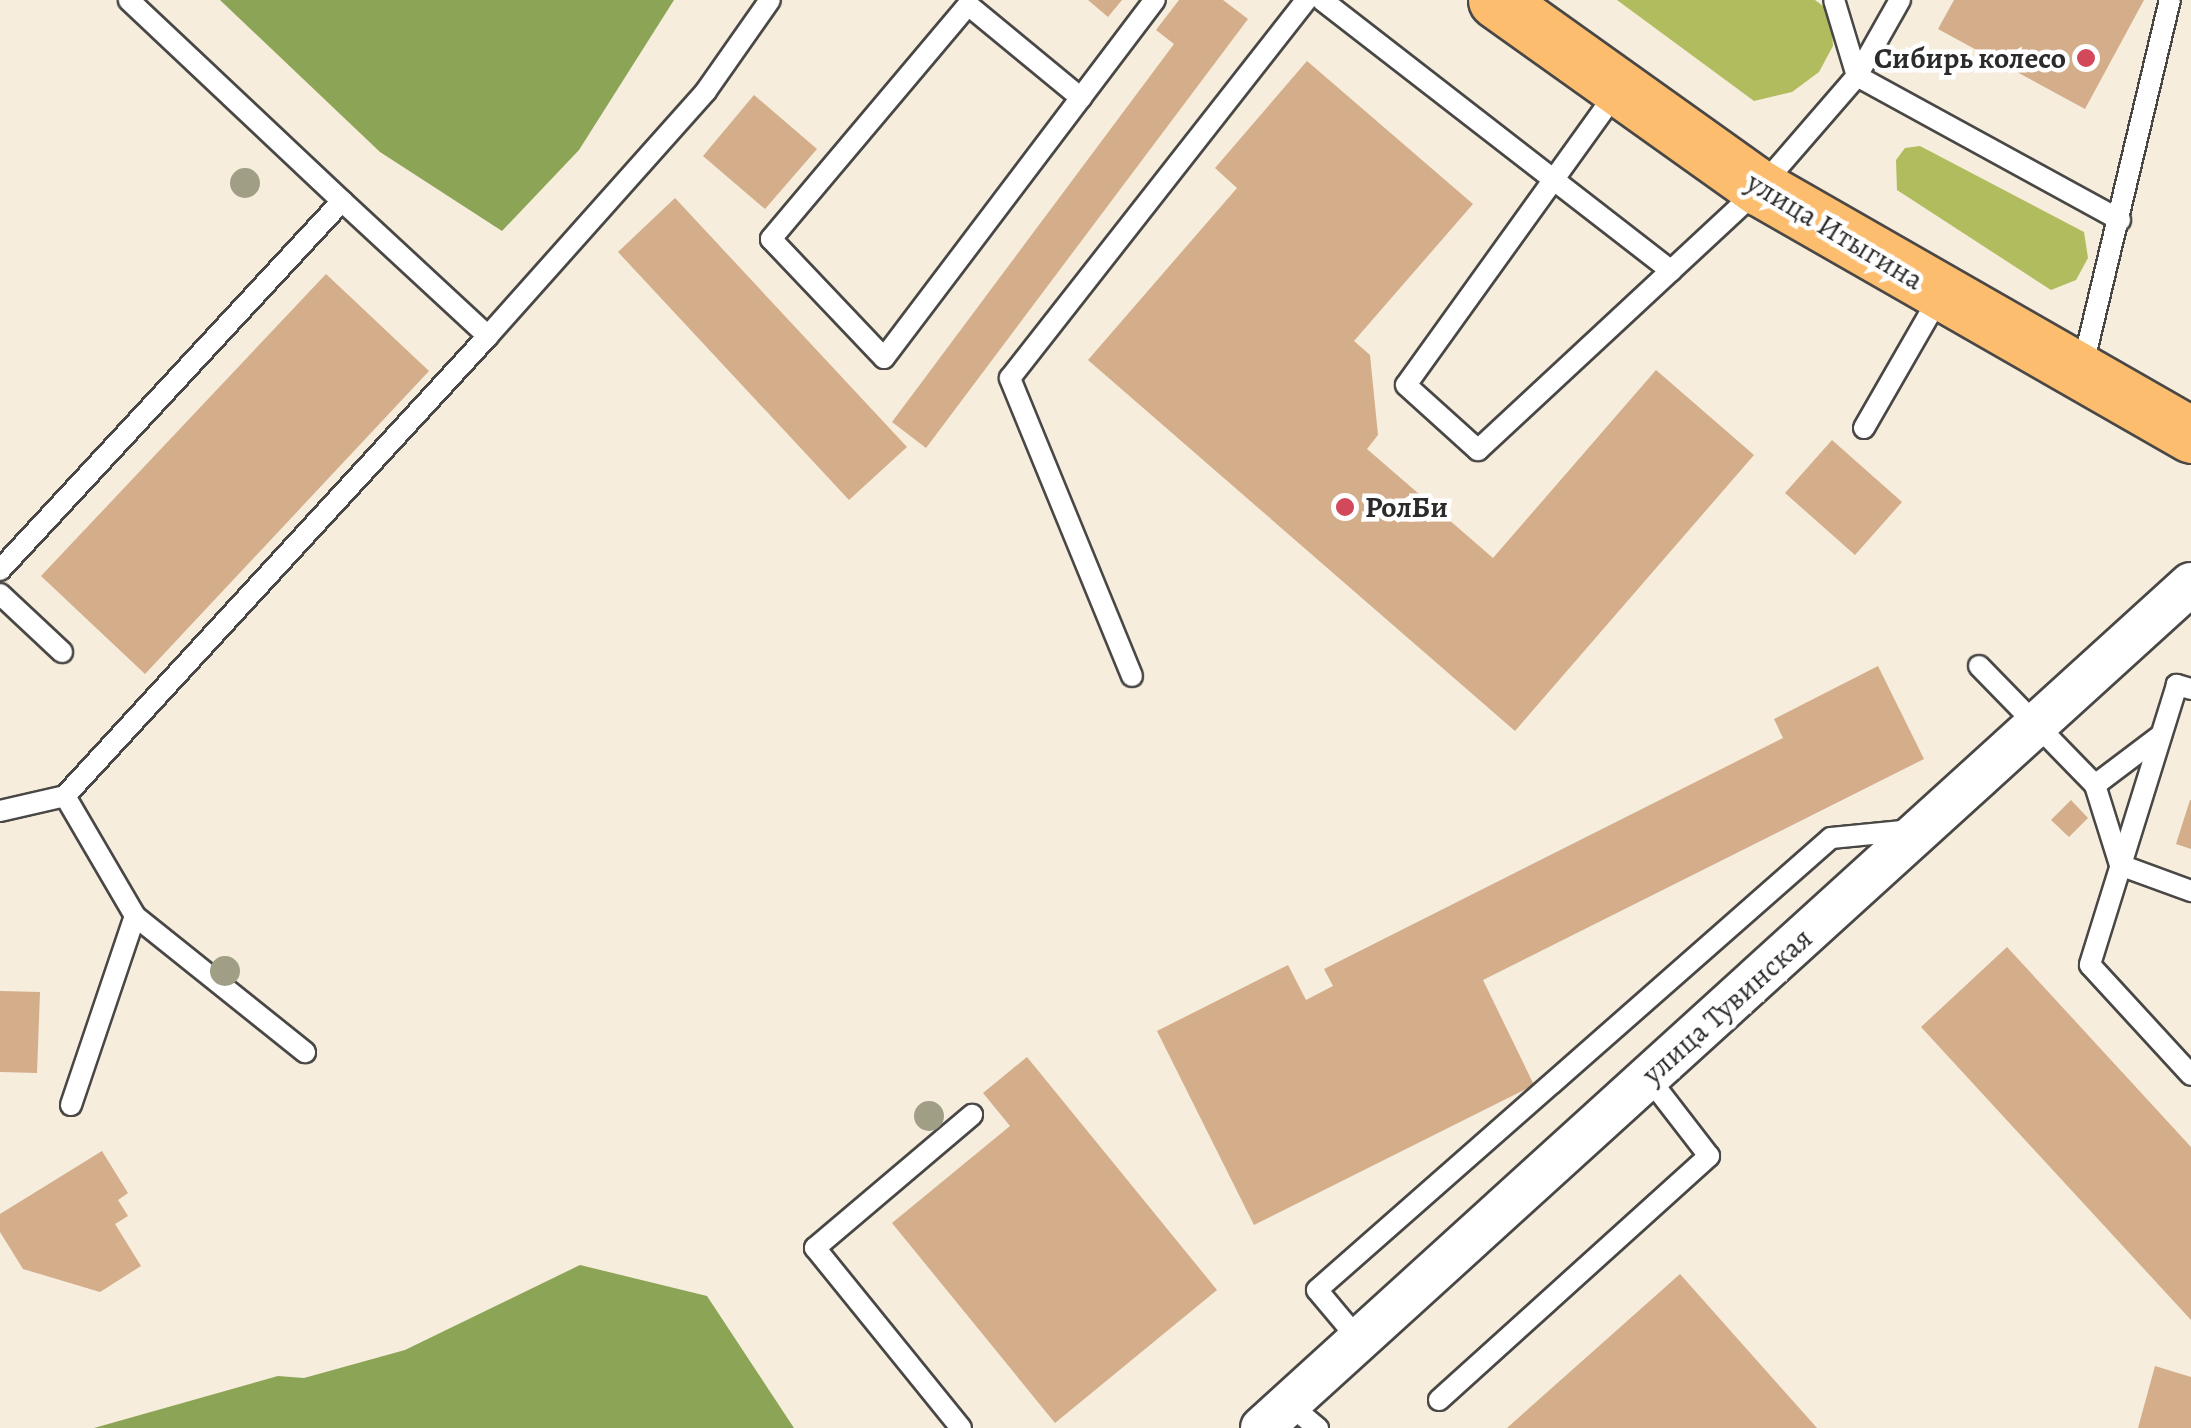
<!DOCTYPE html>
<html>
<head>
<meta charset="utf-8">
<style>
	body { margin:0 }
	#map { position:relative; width:2191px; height:1428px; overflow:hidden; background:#f6eddc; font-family:Alegreya,serif }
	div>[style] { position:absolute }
	.green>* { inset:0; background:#b0bc5e }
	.forest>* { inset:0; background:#8ca455 }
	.building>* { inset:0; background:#d4ad8b }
	.roads { filter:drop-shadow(2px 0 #494846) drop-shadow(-2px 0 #494846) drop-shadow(0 2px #494846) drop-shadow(0 -2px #494846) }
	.lane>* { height:20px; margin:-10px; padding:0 10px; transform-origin:10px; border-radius:10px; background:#fff }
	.street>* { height:42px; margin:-21px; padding:0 21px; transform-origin:21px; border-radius:21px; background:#fff }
	.primary>* { height:55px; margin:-27.5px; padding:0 27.5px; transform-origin:27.5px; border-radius:27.5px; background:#fcbd6f }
	.trees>* { width:30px; height:30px; margin:-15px; border-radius:50%; background:#a09e85 }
	.dots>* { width:28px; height:28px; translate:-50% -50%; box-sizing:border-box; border:5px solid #fff; border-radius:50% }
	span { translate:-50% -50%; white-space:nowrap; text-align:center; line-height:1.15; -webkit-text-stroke:9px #fff; paint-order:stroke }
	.poi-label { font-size:30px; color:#2b2b2b; font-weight:700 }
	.right { translate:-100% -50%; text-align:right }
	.left { translate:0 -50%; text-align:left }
	.street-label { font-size:30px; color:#2b2b2b }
</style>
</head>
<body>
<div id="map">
	<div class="green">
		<div style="clip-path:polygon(1617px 0,1815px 0,1831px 12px,1833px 46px,1819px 72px,1792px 92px,1754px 101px)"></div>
		<div style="clip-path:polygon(1920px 146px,2084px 232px,2088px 258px,2076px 280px,2051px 290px,1897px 190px,1896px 160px,1905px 148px)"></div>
	</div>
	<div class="forest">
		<div style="clip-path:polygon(220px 0,674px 0,579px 150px,502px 231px,380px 152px)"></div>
		<div style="clip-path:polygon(580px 1265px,707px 1296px,794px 1428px,94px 1428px,278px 1376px,304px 1378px,405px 1350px)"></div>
	</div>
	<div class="building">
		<div style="clip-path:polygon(1088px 0,1122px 0,1108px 17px)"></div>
		<div style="clip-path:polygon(1179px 0,1223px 0,1248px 19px,926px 448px,892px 422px,1174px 44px,1156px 30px)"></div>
		<div style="clip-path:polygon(1954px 0,2144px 0,2085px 109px,1938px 29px)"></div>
		<div style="clip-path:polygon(1307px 61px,1473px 204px,1354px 341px,1370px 355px,1378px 435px,1367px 449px,1493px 558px,1656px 370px,1754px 455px,1515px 731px,1088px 360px,1237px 188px,1215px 168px)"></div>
		<div style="clip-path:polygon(754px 95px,817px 149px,765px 209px,703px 156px)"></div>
		<div style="clip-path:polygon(675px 198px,907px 447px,849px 500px,618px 252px)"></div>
		<div style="clip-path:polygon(326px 274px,429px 371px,145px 674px,41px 576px)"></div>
		<div style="clip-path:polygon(1832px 440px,1902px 502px,1855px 555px,1785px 493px)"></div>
		<div style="clip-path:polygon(1878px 666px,1924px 759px,1483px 980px,1534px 1085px,1254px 1225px,1157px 1031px,1288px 965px,1306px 1000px,1333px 986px,1324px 969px,1783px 738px,1774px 719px)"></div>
		<div style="clip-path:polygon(2071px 800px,2088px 818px,2069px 837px,2051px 820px)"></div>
		<div style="clip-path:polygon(2190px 800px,2191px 800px,2191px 849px,2176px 844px)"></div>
		<div style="clip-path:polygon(2007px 947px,2191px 1147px,2191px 1320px,1921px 1027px)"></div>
		<div style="clip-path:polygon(0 991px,40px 992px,37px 1073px,0 1072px)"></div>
		<div style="clip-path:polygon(1027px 1057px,1217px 1290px,1055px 1423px,892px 1223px,1010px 1126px,983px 1093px)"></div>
		<div style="clip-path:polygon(102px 1151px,128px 1193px,118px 1200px,128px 1216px,115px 1224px,141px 1266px,100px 1292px,23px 1269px,0 1232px,0 1214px)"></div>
		<div style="clip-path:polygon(1680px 1274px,1817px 1428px,1507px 1428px)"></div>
		<div style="clip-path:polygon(2155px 1366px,2191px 1377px,2191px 1428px,2138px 1428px)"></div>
	</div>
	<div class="roads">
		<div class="lane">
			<div style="left:1322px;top:0;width:442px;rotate:37.8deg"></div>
			<div style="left:1900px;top:0;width:87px;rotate:119.5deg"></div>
			<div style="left:1857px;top:76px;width:300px;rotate:28.7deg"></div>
			<div style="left:1618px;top:90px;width:363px;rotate:125.7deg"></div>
			<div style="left:1406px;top:385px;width:97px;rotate:42.1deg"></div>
			<div style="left:1478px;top:450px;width:385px;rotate:-42.9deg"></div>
			<div style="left:1760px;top:188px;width:148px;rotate:-49.1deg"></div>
			<div style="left:1857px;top:76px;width:79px;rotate:-106.8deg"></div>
			<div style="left:1081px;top:98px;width:146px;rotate:-140.5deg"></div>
			<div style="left:968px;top:5px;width:306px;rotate:130.1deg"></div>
			<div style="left:771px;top:239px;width:164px;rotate:46.5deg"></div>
			<div style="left:884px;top:358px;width:449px;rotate:-52.9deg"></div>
			<div style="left:342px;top:201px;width:199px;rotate:42.8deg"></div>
			<div style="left:2082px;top:369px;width:379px;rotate:-76.6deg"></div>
			<div style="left:1864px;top:428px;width:152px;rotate:-60.1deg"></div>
			<div style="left:0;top:570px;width:503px;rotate:-47.17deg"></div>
			<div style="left:342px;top:201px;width:293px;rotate:-136.7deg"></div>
			<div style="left:0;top:594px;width:85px;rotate:43.1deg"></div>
			<div style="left:1979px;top:666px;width:166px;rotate:45.7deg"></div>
			<div style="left:2095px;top:785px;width:84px;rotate:72.6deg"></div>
			<div style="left:1132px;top:676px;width:322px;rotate:-112.3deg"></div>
			<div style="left:1010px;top:378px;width:480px;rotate:-51.9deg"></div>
			<div style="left:2191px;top:689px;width:15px;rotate:-164deg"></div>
			<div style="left:2177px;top:685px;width:293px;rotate:107.3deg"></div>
			<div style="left:2090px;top:965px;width:149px;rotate:47.4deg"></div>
			<div style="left:2095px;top:785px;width:83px;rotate:-37.1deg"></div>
			<div style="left:65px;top:796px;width:139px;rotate:59.7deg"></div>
			<div style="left:135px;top:916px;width:218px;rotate:38.7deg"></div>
			<div style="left:0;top:811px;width:67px;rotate:-13deg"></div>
			<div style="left:65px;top:796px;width:625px;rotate:-47.4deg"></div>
			<div style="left:488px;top:336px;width:328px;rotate:-48.3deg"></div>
			<div style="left:706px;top:91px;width:111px;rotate:-54.9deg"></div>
			<div style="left:2120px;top:865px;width:76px;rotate:20.1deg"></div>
			<div style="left:71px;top:1105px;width:200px;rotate:-71.3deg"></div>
			<div style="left:1359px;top:1340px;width:65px;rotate:-130deg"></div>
			<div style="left:1317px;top:1290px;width:684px;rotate:-41.33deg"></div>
			<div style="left:1831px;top:838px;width:82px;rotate:-5.6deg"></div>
			<div style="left:1439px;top:1400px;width:364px;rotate:-42.1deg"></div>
			<div style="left:1709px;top:1156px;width:100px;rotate:-127.7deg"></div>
			<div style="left:1289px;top:1404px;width:38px;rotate:40deg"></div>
			<div style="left:961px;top:1428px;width:232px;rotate:-129deg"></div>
			<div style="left:815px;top:1248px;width:206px;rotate:-40.3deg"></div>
		</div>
		<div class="street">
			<div style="left:1262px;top:1428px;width:1255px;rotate:-42.26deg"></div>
		</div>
		<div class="primary">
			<div style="left:1496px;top:0;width:324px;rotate:35.5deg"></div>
			<div style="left:1760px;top:188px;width:497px;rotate:29.8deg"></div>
		</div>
	</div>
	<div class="trees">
		<div style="left:245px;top:183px"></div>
		<div style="left:225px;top:971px"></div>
		<div style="left:929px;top:1116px"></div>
	</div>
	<div class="dots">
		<div style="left:2086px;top:58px;background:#d1495b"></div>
		<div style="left:1345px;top:507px;background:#d1495b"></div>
	</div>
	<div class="poi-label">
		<span class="right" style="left:2066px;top:58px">Сибирь колесо</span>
		<span class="left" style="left:1365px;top:507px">РолБи</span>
	</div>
	<div class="street-label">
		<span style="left:1835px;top:231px;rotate:31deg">улица Итыгина</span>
		<span style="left:1727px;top:1006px;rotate:-42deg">улица Тувинская</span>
	</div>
</div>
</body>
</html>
